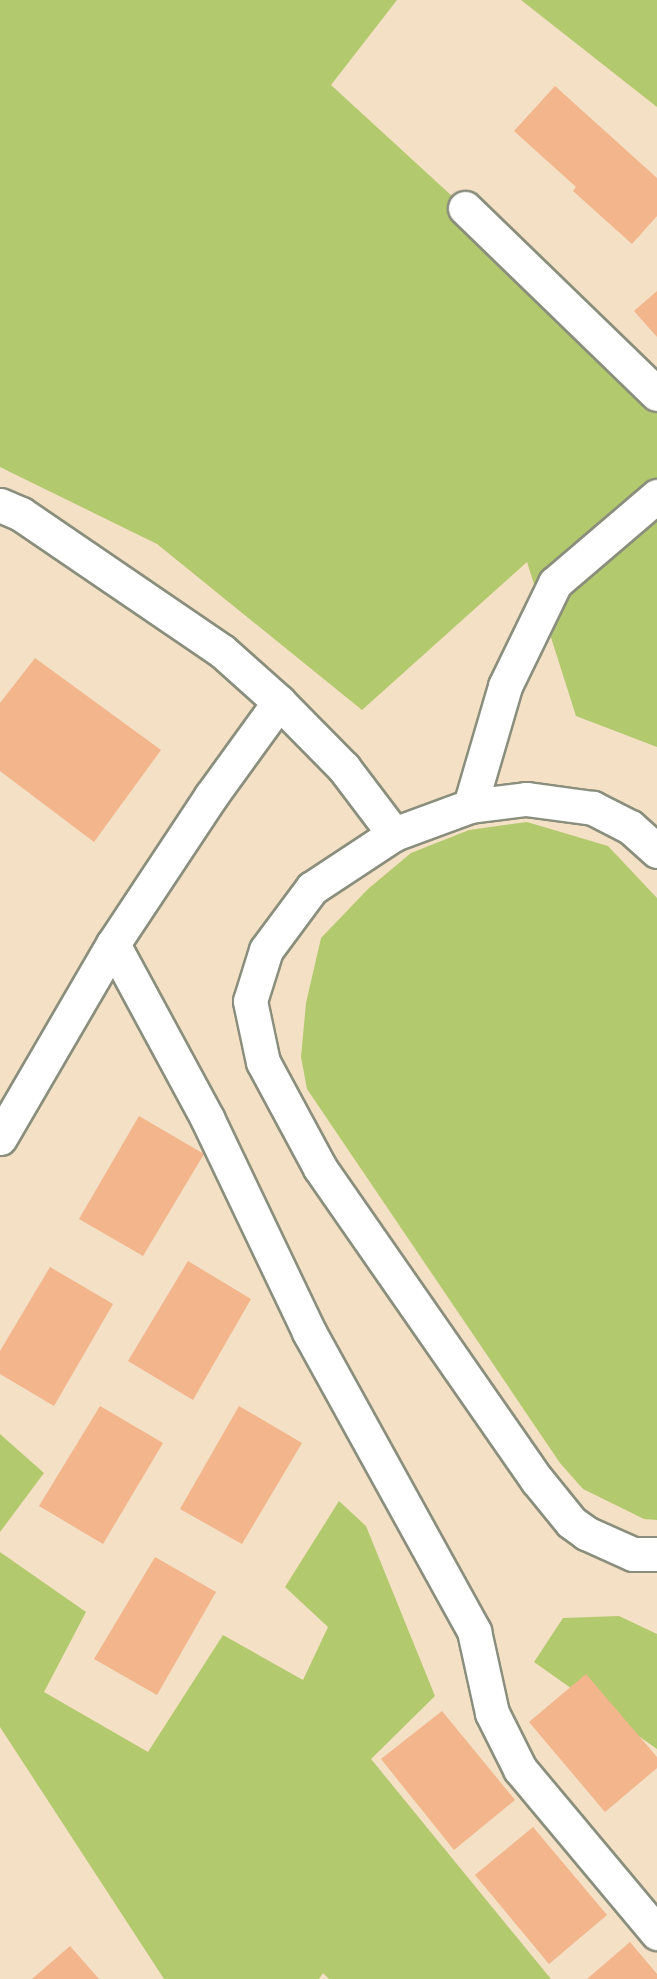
<!DOCTYPE html>
<html>
<head>
<meta charset="utf-8">
<style>
	body { margin:0 }
	#map { position:relative; width:657px; height:1979px; overflow:hidden; background:#f4e0c4; font-family:"EB Garamond",serif }
	div>[style] { position:absolute }
	.green>* { inset:0; background:#b3c96e }
	.building>* { inset:0; background:#f2b58c }
	.roads { filter:drop-shadow(2px 0 #8a8e7c) drop-shadow(-2px 0 #8a8e7c) drop-shadow(0 2px #8a8e7c) drop-shadow(0 -2px #8a8e7c) }
	.minor>* { height:33px; margin:-16.5px; padding:0 16.5px; transform-origin:16.5px; border-radius:16.5px; background:#fff }
	span { translate:-50% -50%; white-space:nowrap; text-align:center; line-height:1.15; -webkit-text-stroke:4.5px #f7f3e8; paint-order:stroke }
</style>
</head>
<body>
<div id="map">
	<div class="green">
		<div style="clip-path:polygon(0 0,397px 0,331px 85px,465px 208px,657px 394px,657px 747px,576px 716px,527px 562px,362px 710px,157px 544px,0 467px)"></div>
		<div style="clip-path:polygon(521px 0,657px 0,657px 107px)"></div>
		<div style="clip-path:polygon(527px 822px,608px 846px,657px 898px,657px 1520px,644px 1519px,583px 1489px,560px 1463px,307px 1089px,301px 1057px,306px 1003px,321px 938px,368px 889px,411px 853px,469px 830px)"></div>
		<div style="clip-path:polygon(0 1434px,44px 1473px,0 1532px)"></div>
		<div style="clip-path:polygon(339px 1501px,366px 1526px,435px 1696px,371px 1759px,551px 1979px,329px 1979px,323px 1973px,319px 1979px,164px 1979px,0 1727px,0 1552px,86px 1612px,44px 1692px,148px 1752px,223px 1635px,303px 1680px,328px 1627px,285px 1587px)"></div>
		<div style="clip-path:polygon(619px 1616px,657px 1634px,657px 1749px,534px 1662px,563px 1618px)"></div>
	</div>
	<div class="building">
		<div style="clip-path:polygon(555px 86px,657px 178px,657px 216px,632px 244px,573px 191px,576px 187px,514px 131px)"></div>
		<div style="clip-path:polygon(657px 291px,657px 337px,634px 311px)"></div>
		<div style="clip-path:polygon(35px 658px,161px 750px,94px 842px,0 771px,0 703px)"></div>
		<div style="clip-path:polygon(139px 1116px,204px 1154px,143px 1256px,79px 1219px)"></div>
		<div style="clip-path:polygon(188px 1261px,251px 1299px,193px 1400px,128px 1361px)"></div>
		<div style="clip-path:polygon(50px 1267px,113px 1304px,54px 1406px,0 1374px,0 1351px)"></div>
		<div style="clip-path:polygon(100px 1406px,163px 1443px,103px 1544px,39px 1506px)"></div>
		<div style="clip-path:polygon(239px 1406px,302px 1443px,242px 1544px,180px 1509px)"></div>
		<div style="clip-path:polygon(155px 1557px,216px 1592px,157px 1695px,94px 1659px)"></div>
		<div style="clip-path:polygon(586px 1674px,657px 1757px,657px 1768px,605px 1812px,529px 1722px)"></div>
		<div style="clip-path:polygon(442px 1711px,515px 1800px,454px 1850px,381px 1759px)"></div>
		<div style="clip-path:polygon(533px 1827px,607px 1915px,549px 1964px,475px 1875px)"></div>
		<div style="clip-path:polygon(630px 1942px,657px 1974px,657px 1979px,587px 1979px)"></div>
		<div style="clip-path:polygon(70px 1946px,99px 1979px,32px 1979px)"></div>
	</div>
	<div class="roads">
		<div class="minor">
			<div style="left:465px;top:208px;width:267px;rotate:44.1deg"></div>
			<div style="left:0;top:505px;width:23px;rotate:23deg"></div>
			<div style="left:21px;top:514px;width:243px;rotate:34.3deg"></div>
			<div style="left:222px;top:651px;width:76px;rotate:41.8deg"></div>
			<div style="left:279px;top:702px;width:93px;rotate:45.4deg"></div>
			<div style="left:344px;top:768px;width:83px;rotate:52.9deg"></div>
			<div style="left:470px;top:806px;width:125px;rotate:-73.7deg"></div>
			<div style="left:505px;top:686px;width:114px;rotate:-64.1deg"></div>
			<div style="left:555px;top:583px;width:134px;rotate:-40.5deg"></div>
			<div style="left:657px;top:851px;width:36px;rotate:-138deg"></div>
			<div style="left:630px;top:827px;width:42px;rotate:-152.8deg"></div>
			<div style="left:593px;top:808px;width:68px;rotate:-172.3deg"></div>
			<div style="left:526px;top:799px;width:56px;rotate:172.9deg"></div>
			<div style="left:470px;top:806px;width:81px;rotate:159.8deg"></div>
			<div style="left:394px;top:834px;width:98px;rotate:146.6deg"></div>
			<div style="left:312px;top:888px;width:77px;rotate:126.6deg"></div>
			<div style="left:266px;top:950px;width:53px;rotate:107.4deg"></div>
			<div style="left:250px;top:1001px;width:62px;rotate:78deg"></div>
			<div style="left:263px;top:1062px;width:120px;rotate:61.7deg"></div>
			<div style="left:320px;top:1168px;width:380px;rotate:55.2deg"></div>
			<div style="left:537px;top:1480px;width:54px;rotate:51deg"></div>
			<div style="left:571px;top:1522px;width:19px;rotate:36deg"></div>
			<div style="left:586px;top:1533px;width:51px;rotate:24.1deg"></div>
			<div style="left:633px;top:1554px;width:24px"></div>
			<div style="left:113px;top:944px;width:200px;rotate:61.6deg"></div>
			<div style="left:208px;top:1120px;width:235px;rotate:64.5deg"></div>
			<div style="left:309px;top:1332px;width:342px;rotate:61.1deg"></div>
			<div style="left:474px;top:1631px;width:84px;rotate:77.6deg"></div>
			<div style="left:492px;top:1713px;width:63px;rotate:63.4deg"></div>
			<div style="left:520px;top:1769px;width:214px;rotate:50.1deg"></div>
			<div style="left:0;top:1138px;width:225px;rotate:-59.8deg"></div>
			<div style="left:113px;top:944px;width:178px;rotate:-56.5deg"></div>
			<div style="left:211px;top:796px;width:116px;rotate:-54.1deg"></div>
		</div>
	</div>
</div>
</body>
</html>
